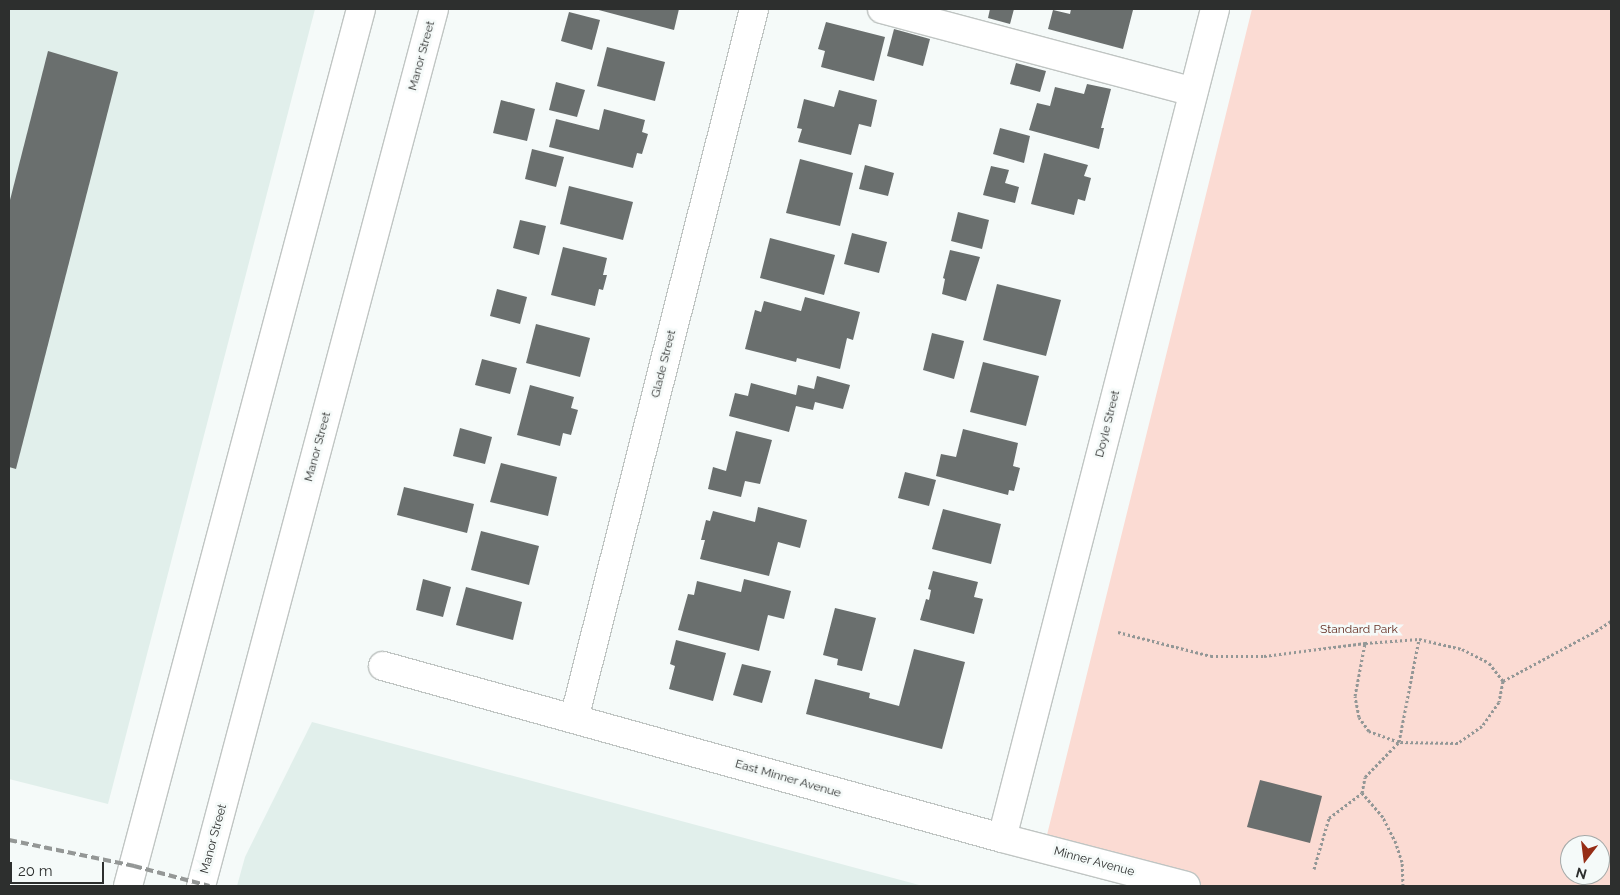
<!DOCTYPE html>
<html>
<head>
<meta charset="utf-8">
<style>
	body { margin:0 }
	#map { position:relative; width:1620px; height:895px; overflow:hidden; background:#f5faf9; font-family:Raleway,sans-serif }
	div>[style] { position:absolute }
	.built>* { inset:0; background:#e1efeb }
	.green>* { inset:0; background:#fbdbd3 }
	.building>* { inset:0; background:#6a6f6e }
	.path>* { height:3px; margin-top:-1.5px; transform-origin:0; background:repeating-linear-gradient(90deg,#939796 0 2.5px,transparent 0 5px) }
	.roads { filter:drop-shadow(1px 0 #c0c5c3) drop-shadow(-1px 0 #c0c5c3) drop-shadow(0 1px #c0c5c3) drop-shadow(0 -1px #c0c5c3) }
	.minor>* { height:28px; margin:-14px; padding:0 14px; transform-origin:14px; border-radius:14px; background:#fff }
	.major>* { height:28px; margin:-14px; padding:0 14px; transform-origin:14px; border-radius:14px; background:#fff }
	.rail>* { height:4px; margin-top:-2px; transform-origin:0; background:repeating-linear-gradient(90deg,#949796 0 8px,transparent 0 12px) }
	span { translate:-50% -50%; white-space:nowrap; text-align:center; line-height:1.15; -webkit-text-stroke:5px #f5faf9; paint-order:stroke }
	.street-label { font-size:12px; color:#2d2f2e }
	.park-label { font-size:12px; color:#632c20 }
	.frame { position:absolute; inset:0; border:10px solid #2d2f2e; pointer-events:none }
	.north { position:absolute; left:1560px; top:835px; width:50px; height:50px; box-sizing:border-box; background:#f5faf9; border:1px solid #a5a9a8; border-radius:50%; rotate:195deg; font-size:14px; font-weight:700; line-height:20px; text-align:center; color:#2d2f2e }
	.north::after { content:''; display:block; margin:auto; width:18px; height:22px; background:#962d16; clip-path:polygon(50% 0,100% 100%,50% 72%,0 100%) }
	.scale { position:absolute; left:10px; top:862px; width:94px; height:22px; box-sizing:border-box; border:2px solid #2d2f2e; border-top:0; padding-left:6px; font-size:15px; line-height:18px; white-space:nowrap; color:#2d2f2e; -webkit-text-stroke:4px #f5faf9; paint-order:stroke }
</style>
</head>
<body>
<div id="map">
	<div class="built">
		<div style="clip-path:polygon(9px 9px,315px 9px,108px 804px,9px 779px)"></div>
		<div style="clip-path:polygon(312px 722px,923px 886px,237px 886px,245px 857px)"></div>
	</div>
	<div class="green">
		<div style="clip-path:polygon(evenodd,1252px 9px,1611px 9px,1611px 886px,1174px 886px,1042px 855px,1252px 9px,1570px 845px,1600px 845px,1600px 875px,1570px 875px,1570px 845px)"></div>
	</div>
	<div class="building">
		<div style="clip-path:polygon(595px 9px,679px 9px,674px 30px)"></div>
		<div style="clip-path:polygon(990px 9px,1014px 9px,1010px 24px,988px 18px)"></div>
		<div style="clip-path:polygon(1071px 9px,1133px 10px,1123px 49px,1048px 29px,1053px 10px,1070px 14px)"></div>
		<div style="clip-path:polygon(569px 12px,600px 20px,592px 50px,561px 41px)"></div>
		<div style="clip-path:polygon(826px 22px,885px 37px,874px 81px,821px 67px,825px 51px,818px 49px)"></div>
		<div style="clip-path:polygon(894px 29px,930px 39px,923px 66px,887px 56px)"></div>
		<div style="clip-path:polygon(607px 47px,665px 62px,655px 101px,597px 86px)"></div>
		<div style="clip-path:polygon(48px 51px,118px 72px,16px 469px,9px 467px,9px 204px)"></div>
		<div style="clip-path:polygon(1016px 63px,1046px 71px,1040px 92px,1010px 84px)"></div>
		<div style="clip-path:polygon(556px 82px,585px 90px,577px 117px,549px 110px)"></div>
		<div style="clip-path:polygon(1087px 84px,1111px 89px,1101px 128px,1104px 128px,1099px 149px,1029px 130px,1037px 103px,1050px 106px,1055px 87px,1084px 94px)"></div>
		<div style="clip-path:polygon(839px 90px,877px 100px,871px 127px,859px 124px,851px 155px,798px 142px,802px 129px,797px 128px,804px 99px,834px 107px)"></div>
		<div style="clip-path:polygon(501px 100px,535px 109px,527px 141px,493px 133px)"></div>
		<div style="clip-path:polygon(604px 109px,645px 120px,642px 132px,648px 134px,642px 154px,637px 153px,633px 168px,549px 147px,556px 119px,599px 130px)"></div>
		<div style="clip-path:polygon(1000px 128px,1030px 136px,1024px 163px,993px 154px)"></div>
		<div style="clip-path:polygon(532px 149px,564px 157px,556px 187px,525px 179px)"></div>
		<div style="clip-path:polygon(1044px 153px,1088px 165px,1084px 176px,1091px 178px,1085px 201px,1078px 199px,1074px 215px,1031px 204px)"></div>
		<div style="clip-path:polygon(800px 159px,853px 173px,840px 226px,786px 213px)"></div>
		<div style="clip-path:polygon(865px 165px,894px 173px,888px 196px,859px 189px)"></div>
		<div style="clip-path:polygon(991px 166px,1009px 170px,1005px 183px,1019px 187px,1015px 203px,983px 195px)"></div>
		<div style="clip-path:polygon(569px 186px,633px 202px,623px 240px,560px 224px)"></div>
		<div style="clip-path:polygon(958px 212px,989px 220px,982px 249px,951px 241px)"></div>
		<div style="clip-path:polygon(520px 220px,546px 226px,539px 255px,513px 248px)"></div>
		<div style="clip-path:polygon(852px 233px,887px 242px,879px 273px,844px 264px)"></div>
		<div style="clip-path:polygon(770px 238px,835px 255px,824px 295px,760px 278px)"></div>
		<div style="clip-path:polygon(563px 247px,607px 258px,603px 275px,607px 275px,603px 290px,599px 289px,595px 306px,551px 295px)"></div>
		<div style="clip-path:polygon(950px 250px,980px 257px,966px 301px,942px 294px,945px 279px,943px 278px)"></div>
		<div style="clip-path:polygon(997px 284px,1061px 300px,1046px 356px,983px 340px)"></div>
		<div style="clip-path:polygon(497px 289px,527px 297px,520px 324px,490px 316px)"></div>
		<div style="clip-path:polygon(805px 297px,860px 312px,853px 340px,847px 338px,840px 369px,797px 358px,796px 362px,745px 349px,755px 310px,761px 312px,764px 301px,801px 311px)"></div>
		<div style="clip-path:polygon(536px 324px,590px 338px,580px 377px,526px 363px)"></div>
		<div style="clip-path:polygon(932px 333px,964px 341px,954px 379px,923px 370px)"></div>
		<div style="clip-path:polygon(482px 359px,517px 368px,510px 394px,475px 385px)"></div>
		<div style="clip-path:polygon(983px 362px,1039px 376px,1026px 426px,970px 412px)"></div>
		<div style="clip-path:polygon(817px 376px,850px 385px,843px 409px,815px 402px,813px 410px,796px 406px,789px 432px,729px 416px,735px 393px,748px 396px,751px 383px,796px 395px,798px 385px,814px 389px)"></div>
		<div style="clip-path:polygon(530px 385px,574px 397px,571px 408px,578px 410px,571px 435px,563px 433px,560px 446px,517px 435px)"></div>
		<div style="clip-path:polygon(460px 428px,492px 437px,485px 464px,453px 456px)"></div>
		<div style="clip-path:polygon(963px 429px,1018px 443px,1013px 466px,1020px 468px,1014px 491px,1009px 490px,1008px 495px,936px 476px,941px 454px,956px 457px)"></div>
		<div style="clip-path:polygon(736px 431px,772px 440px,760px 484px,745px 481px,741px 497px,708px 489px,713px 467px,726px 471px)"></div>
		<div style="clip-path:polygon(501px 463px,557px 477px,548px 516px,490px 502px)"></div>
		<div style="clip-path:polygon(905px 472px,936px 480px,929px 506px,898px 498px)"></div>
		<div style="clip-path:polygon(404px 487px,474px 504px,467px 533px,397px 515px)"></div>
		<div style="clip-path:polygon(758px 507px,807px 520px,800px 548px,778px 542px,769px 576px,700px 559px,705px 540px,701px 540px,706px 520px,710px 521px,713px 511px,755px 522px)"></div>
		<div style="clip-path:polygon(943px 509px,1001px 524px,991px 564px,932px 549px)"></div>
		<div style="clip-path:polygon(481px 531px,539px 546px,529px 585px,471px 570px)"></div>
		<div style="clip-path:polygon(933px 571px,978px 582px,974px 597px,983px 599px,974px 634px,920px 620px,926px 599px,929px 600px,931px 590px,928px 589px)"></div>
		<div style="clip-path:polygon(423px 579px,451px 587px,443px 617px,416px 610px)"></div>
		<div style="clip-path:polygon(744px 579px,791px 591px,784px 619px,768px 615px,759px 651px,678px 630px,688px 594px,694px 595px,697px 581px,741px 592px)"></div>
		<div style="clip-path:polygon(466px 587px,522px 602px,513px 640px,456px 625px)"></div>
		<div style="clip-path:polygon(835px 608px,876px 618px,862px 671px,837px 665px,838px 659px,823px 655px)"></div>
		<div style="clip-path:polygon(676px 640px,726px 653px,713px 701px,669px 689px,675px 666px,670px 664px)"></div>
		<div style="clip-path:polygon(914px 649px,965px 662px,942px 749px,806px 714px,815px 679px,870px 693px,869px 698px,899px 706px)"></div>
		<div style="clip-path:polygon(742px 664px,771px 671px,762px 703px,733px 695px)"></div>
		<div style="clip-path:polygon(1260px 780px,1322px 796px,1310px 843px,1247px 827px)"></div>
	</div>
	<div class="path">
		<div style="left:1118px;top:632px;width:96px;rotate:14.5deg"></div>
		<div style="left:1211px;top:656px;width:53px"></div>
		<div style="left:1264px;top:656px;width:102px;rotate:-7.3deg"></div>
		<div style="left:1365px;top:643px;width:54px;rotate:-4.2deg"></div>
		<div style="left:1419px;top:639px;width:44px;rotate:13.1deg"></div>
		<div style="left:1462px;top:649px;width:30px;rotate:27deg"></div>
		<div style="left:1489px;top:663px;width:23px;rotate:52deg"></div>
		<div style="left:1503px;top:681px;width:21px;rotate:101deg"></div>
		<div style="left:1499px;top:702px;width:29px;rotate:125deg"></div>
		<div style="left:1482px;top:726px;width:29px;rotate:145deg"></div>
		<div style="left:1458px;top:743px;width:59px;rotate:-179deg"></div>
		<div style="left:1399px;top:742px;width:32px;rotate:-160deg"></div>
		<div style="left:1369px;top:731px;width:17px;rotate:-126deg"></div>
		<div style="left:1359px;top:717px;width:21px;rotate:-101deg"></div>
		<div style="left:1355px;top:696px;width:54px;rotate:-79.3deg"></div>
		<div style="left:1503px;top:681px;width:106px;rotate:-28.3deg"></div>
		<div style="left:1596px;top:631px;width:18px;rotate:-34deg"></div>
		<div style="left:1314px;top:869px;width:53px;rotate:-73.6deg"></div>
		<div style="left:1329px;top:818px;width:41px;rotate:-37.1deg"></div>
		<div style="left:1403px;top:886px;width:24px;rotate:-92deg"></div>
		<div style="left:1402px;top:862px;width:20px;rotate:-108deg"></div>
		<div style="left:1396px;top:843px;width:29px;rotate:-117deg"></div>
		<div style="left:1383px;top:817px;width:32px;rotate:-131deg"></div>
		<div style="left:1362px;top:793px;width:16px;rotate:-79deg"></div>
		<div style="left:1365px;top:777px;width:49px;rotate:-45.8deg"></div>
		<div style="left:1399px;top:742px;width:105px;rotate:-79deg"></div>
	</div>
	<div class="roads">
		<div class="minor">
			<div style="left:882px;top:9px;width:322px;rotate:14.9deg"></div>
			<div style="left:383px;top:666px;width:642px;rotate:15.53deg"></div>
			<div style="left:1002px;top:838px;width:190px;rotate:14.6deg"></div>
			<div style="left:574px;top:719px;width:732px;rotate:-75.77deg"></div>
			<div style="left:1002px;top:838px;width:856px;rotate:-75.59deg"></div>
		</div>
		<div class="major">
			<div style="left:128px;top:886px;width:907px;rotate:-75.12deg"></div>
			<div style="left:201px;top:886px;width:907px;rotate:-75.12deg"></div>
		</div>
	</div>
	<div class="rail">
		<div style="left:9px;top:840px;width:128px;rotate:11.7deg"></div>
		<div style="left:134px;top:866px;width:78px;rotate:14.9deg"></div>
	</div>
	<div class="street-label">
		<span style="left:422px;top:56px;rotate:-75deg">Manor Street</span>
		<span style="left:664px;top:364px;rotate:-76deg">Glade Street</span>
		<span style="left:1108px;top:424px;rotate:-76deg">Doyle Street</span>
		<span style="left:318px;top:447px;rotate:-75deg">Manor Street</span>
		<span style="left:788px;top:779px;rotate:16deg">East Minner Avenue</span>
		<span style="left:214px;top:839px;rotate:-75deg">Manor Street</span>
		<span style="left:1094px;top:862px;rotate:15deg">Minner Avenue</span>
	</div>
	<div class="park-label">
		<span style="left:1359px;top:630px">Standard Park</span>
	</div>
	<div class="frame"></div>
	<div class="north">N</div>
	<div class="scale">20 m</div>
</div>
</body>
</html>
